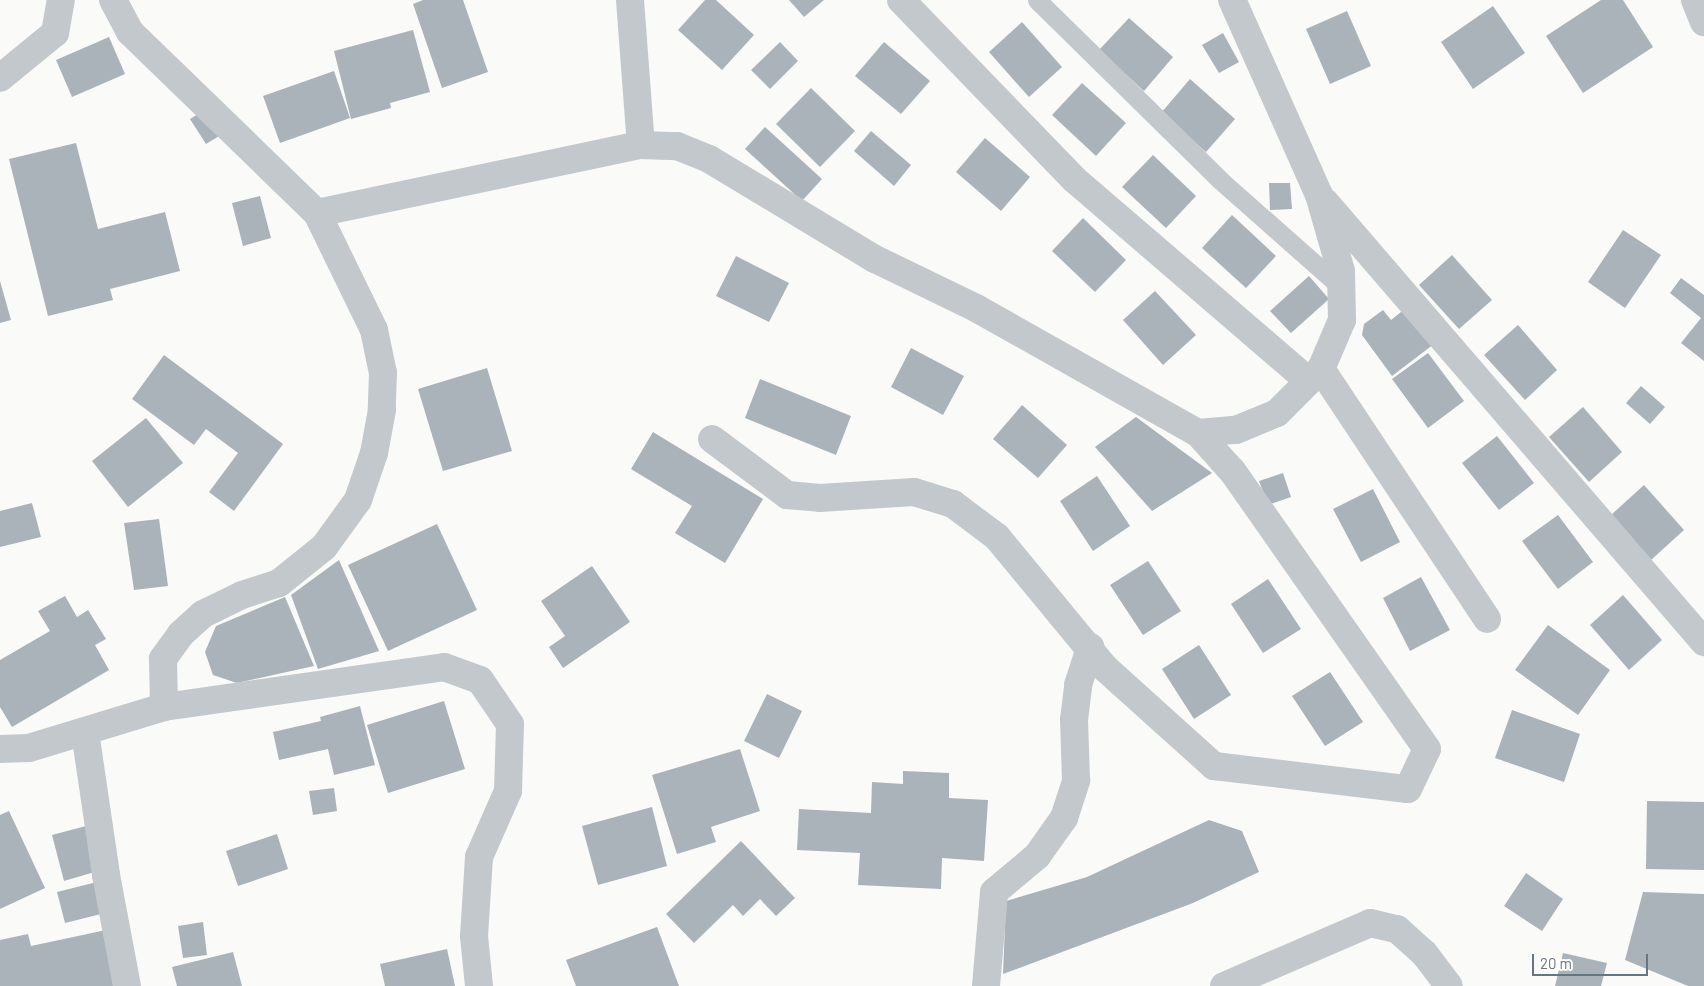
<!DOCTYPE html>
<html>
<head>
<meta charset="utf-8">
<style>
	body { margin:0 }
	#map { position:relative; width:1704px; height:986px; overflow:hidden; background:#fafaf8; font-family:Barlow,sans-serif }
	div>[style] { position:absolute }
	.building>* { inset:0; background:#aab3b9 }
	.service>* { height:19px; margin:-9.5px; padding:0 9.5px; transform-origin:9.5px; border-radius:9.5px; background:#c3c8cc }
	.minor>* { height:28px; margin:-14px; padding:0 14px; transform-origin:14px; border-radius:14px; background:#c3c8cc }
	span { translate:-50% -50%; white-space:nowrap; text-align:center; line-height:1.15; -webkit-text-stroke:5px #fff; paint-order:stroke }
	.scale { position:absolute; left:1532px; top:954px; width:116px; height:22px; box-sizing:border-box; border:2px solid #657683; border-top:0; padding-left:6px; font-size:15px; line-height:18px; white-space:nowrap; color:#657683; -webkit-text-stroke:4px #fff; paint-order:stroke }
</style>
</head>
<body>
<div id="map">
	<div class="building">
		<div style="clip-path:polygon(423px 0,463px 0,488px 72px,442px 88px,413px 4px)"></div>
		<div style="clip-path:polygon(705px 0,716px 0,754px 35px,722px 70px,678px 30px)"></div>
		<div style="clip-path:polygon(789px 0,824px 0,804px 17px)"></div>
		<div style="clip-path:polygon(1601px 0,1623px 0,1653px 47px,1583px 93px,1546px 36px)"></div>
		<div style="clip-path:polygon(1493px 6px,1525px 53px,1473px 89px,1441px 42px)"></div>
		<div style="clip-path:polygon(1347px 11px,1371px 66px,1330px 84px,1306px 29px)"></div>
		<div style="clip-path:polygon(1129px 18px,1173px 57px,1144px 91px,1099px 50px)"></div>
		<div style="clip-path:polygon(1022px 22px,1062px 67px,1029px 97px,989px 52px)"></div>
		<div style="clip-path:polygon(413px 30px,430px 92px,390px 103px,391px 108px,351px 119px,334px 51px)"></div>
		<div style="clip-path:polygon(1223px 33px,1239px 62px,1219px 73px,1202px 45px)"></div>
		<div style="clip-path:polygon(109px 37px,125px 74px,72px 97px,56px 60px)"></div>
		<div style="clip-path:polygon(780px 42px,798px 61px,770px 89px,751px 70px)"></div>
		<div style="clip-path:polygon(884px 42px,930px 81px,901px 114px,855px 76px)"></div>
		<div style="clip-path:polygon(334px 71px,350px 118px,280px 143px,263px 96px)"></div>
		<div style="clip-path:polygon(1190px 79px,1235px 119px,1206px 152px,1161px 113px)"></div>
		<div style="clip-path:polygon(1082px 83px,1126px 123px,1096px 156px,1052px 115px)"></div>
		<div style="clip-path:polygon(811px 88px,855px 131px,820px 167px,776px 124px)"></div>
		<div style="clip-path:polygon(208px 108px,224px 133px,206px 144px,190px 119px)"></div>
		<div style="clip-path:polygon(765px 127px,822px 179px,802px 201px,745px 149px)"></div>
		<div style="clip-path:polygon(871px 131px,911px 165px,894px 186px,854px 151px)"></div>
		<div style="clip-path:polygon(985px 138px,1030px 177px,1001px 211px,956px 172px)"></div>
		<div style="clip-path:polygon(76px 143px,98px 229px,165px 212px,180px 271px,110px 289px,113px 300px,48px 316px,9px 159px)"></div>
		<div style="clip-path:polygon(1153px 155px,1196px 196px,1166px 228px,1122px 187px)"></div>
		<div style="clip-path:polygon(1269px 183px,1290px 183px,1292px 209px,1270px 210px)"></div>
		<div style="clip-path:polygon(260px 196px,271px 238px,243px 246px,232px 203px)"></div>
		<div style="clip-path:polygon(1232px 215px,1276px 256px,1246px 288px,1202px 248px)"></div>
		<div style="clip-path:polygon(1083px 218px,1126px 260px,1095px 292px,1052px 251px)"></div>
		<div style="clip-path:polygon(1623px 230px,1661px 255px,1625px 308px,1588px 282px)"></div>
		<div style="clip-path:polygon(1452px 255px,1492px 300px,1459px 329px,1419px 285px)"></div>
		<div style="clip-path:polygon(736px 256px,789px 283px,769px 322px,716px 296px)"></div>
		<div style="clip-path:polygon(1309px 276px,1329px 299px,1291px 333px,1270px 311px)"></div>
		<div style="clip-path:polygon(1681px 278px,1704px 295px,1704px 361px,1681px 343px,1701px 318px,1670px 293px)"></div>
		<div style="clip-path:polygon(0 281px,11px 320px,0 323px)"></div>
		<div style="clip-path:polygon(1155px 291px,1196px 335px,1163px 365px,1123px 320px)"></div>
		<div style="clip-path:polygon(1406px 308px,1434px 344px,1392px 376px,1362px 335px,1364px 324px,1383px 310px,1391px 320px)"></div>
		<div style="clip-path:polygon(1518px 325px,1557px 370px,1525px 400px,1484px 355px)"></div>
		<div style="clip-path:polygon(911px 348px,964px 376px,943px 415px,891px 387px)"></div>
		<div style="clip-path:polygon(1428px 353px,1464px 401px,1428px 428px,1392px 379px)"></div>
		<div style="clip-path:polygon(164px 355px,283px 444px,234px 511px,209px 492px,238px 453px,206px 429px,194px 445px,132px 399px)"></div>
		<div style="clip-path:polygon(487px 368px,512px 451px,443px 471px,418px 389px)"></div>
		<div style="clip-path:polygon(760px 379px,851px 416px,836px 455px,745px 418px)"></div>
		<div style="clip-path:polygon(1641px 386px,1665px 407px,1650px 424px,1626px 403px)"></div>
		<div style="clip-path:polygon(1022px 405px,1067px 445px,1038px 478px,993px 439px)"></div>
		<div style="clip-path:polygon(1583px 407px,1622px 452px,1589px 482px,1549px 437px)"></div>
		<div style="clip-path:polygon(1136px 417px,1212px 473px,1152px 511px,1095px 447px)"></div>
		<div style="clip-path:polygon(146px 418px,183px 463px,128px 507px,92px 461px)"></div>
		<div style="clip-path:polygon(653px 432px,763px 499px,725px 563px,675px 533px,692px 506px,631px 469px)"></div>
		<div style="clip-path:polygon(1497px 436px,1534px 483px,1499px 510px,1462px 463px)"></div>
		<div style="clip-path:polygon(1283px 473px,1291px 497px,1268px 505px,1259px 481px)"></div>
		<div style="clip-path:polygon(1097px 476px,1130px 526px,1093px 551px,1060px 501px)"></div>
		<div style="clip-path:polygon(1644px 485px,1684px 530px,1651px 560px,1611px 515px)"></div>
		<div style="clip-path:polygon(1373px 489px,1400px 542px,1361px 562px,1333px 509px)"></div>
		<div style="clip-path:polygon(32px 503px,41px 537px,0 547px,0 511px)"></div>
		<div style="clip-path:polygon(1558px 515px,1593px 562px,1558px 589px,1522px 541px)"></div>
		<div style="clip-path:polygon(159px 519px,168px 586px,134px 590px,124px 523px)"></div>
		<div style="clip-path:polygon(437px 524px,477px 610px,388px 651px,348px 565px)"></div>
		<div style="clip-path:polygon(339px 560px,379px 651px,318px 669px,291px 595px)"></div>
		<div style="clip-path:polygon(1148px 561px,1181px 611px,1143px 635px,1110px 585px)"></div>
		<div style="clip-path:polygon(592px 566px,630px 622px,563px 668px,549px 647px,565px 636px,541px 601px)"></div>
		<div style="clip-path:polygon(1421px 577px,1450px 630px,1410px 651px,1383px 598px)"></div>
		<div style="clip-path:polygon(1268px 579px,1301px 629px,1263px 653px,1231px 604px)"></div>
		<div style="clip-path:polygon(1623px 595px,1662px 640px,1629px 670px,1590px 625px)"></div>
		<div style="clip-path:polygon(65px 596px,77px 617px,88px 610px,106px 639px,95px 645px,109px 670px,12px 727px,0 707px,0 660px,50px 631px,38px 611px)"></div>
		<div style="clip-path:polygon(285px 597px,314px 666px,237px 683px,213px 675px,205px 652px,216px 626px)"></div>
		<div style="clip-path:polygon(1548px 625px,1610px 670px,1578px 715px,1515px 670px)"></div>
		<div style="clip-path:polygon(1199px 645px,1231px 695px,1194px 719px,1162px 669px)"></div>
		<div style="clip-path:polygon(1330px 672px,1363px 722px,1325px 746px,1292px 696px)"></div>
		<div style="clip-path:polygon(767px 694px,802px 711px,779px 758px,744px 741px)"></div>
		<div style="clip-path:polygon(444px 701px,465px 769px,388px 793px,367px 725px)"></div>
		<div style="clip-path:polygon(360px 706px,375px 765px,334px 775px,328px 749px,279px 760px,273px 732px,321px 721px,320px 717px)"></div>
		<div style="clip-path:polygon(1512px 710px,1580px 734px,1564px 782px,1495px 758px)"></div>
		<div style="clip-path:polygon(740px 749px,760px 811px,711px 827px,716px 842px,677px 854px,652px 775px)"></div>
		<div style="clip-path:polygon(903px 771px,949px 773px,949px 798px,988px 800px,984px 861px,942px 858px,941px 889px,858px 885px,860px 853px,797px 850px,799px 809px,871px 813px,872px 782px,903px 784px)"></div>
		<div style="clip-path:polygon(334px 788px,337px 811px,313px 815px,309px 791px)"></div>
		<div style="clip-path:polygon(1647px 801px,1704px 802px,1704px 870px,1646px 869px)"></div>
		<div style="clip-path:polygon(652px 807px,667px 866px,598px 885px,582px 826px)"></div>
		<div style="clip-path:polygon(9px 811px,45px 888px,0 909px,0 815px)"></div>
		<div style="clip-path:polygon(1209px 820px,1242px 831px,1259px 872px,1193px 903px,1003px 974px,1006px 901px,1087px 877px)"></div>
		<div style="clip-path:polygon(86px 826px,98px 871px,64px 881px,52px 835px)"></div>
		<div style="clip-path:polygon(277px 834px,288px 869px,238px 886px,226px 851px)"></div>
		<div style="clip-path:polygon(741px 841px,795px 898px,776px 916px,760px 899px,743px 916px,733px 905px,694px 943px,666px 914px)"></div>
		<div style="clip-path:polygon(1526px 873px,1563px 899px,1542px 931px,1504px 906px)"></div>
		<div style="clip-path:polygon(97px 882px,105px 913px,65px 923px,57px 892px)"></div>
		<div style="clip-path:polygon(1643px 892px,1704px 894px,1704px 986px,1688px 986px,1625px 960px)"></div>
		<div style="clip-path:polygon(203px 922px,207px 955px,183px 958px,178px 926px)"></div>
		<div style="clip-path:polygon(657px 927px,679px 986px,576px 986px,566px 960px)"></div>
		<div style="clip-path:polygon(106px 930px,119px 986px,0 986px,0 940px,28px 934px,31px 946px)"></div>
		<div style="clip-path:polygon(447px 949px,455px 986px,385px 986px,380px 964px)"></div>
		<div style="clip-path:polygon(233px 952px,242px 986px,177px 986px,172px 967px)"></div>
		<div style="clip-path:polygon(1563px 953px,1607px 963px,1601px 986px,1555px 986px)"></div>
	</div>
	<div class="service">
		<div style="left:1037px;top:0;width:257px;rotate:44.5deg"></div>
		<div style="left:1220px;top:180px;width:163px;rotate:41.5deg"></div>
	</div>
	<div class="minor">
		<div style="left:113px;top:0;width:36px;rotate:62deg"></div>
		<div style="left:130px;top:32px;width:260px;rotate:44.1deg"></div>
		<div style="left:317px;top:213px;width:130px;rotate:64deg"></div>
		<div style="left:374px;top:330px;width:44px;rotate:78.2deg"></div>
		<div style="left:383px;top:373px;width:37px;rotate:92deg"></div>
		<div style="left:382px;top:410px;width:44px;rotate:100.5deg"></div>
		<div style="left:374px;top:453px;width:50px;rotate:108.8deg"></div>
		<div style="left:358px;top:500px;width:58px;rotate:125.9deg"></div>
		<div style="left:324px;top:547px;width:58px;rotate:141.3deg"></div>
		<div style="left:279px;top:583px;width:39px;rotate:162deg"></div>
		<div style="left:242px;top:595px;width:43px;rotate:154deg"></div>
		<div style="left:203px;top:614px;width:30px;rotate:138deg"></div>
		<div style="left:181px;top:634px;width:31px;rotate:126deg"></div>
		<div style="left:163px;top:659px;width:48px;rotate:88.8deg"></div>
		<div style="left:630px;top:0;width:145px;rotate:85.7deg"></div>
		<div style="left:901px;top:0;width:250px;rotate:46deg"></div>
		<div style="left:1075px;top:180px;width:308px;rotate:40.7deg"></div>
		<div style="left:1695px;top:0;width:24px;rotate:68deg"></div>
		<div style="left:0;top:78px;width:71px;rotate:-39.3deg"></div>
		<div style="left:55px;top:33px;width:34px;rotate:-80deg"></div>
		<div style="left:1325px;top:202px;width:581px;rotate:49.26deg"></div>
		<div style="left:317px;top:213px;width:331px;rotate:-11.9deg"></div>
		<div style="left:641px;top:145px;width:36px;rotate:2deg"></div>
		<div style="left:677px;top:146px;width:35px;rotate:22deg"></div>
		<div style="left:709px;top:159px;width:194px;rotate:31.1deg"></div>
		<div style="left:875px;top:259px;width:112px;rotate:25.9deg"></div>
		<div style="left:976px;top:308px;width:255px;rotate:29.4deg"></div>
		<div style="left:1198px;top:433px;width:38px;rotate:-5deg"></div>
		<div style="left:1236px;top:430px;width:44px;rotate:-22.5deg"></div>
		<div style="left:1277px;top:413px;width:62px;rotate:-45deg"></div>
		<div style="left:1321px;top:369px;width:53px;rotate:-66.8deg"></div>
		<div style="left:1342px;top:320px;width:49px;rotate:-91.2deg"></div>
		<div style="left:1341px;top:271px;width:79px;rotate:-106.1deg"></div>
		<div style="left:1319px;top:195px;width:214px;rotate:-114deg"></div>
		<div style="left:1321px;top:369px;width:300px;rotate:56.4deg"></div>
		<div style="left:712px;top:439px;width:94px;rotate:36.7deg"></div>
		<div style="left:787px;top:495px;width:33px;rotate:5deg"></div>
		<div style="left:820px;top:498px;width:94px;rotate:-3.7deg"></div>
		<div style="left:914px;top:492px;width:41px;rotate:17.1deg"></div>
		<div style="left:953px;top:504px;width:55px;rotate:36.9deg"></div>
		<div style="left:997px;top:537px;width:170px;rotate:50.5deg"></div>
		<div style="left:1105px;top:668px;width:147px;rotate:42deg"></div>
		<div style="left:1214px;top:766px;width:195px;rotate:6.8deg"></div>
		<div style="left:1408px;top:789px;width:44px;rotate:-64.6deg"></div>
		<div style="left:1427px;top:749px;width:340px;rotate:-125deg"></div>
		<div style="left:1232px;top:471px;width:51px;rotate:-131.8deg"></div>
		<div style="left:85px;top:732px;width:145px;rotate:81.6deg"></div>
		<div style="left:106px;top:875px;width:113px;rotate:79.3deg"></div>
		<div style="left:0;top:749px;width:29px;rotate:-2deg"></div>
		<div style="left:29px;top:748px;width:141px;rotate:-16.9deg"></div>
		<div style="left:164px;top:707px;width:283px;rotate:-8.1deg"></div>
		<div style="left:444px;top:667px;width:38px;rotate:20deg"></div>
		<div style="left:480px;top:680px;width:53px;rotate:55.7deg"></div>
		<div style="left:510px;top:724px;width:67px;rotate:91.7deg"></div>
		<div style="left:508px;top:791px;width:72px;rotate:113.7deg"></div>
		<div style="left:479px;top:857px;width:79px;rotate:93.6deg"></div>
		<div style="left:474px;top:936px;width:50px;rotate:84.3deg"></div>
		<div style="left:986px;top:986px;width:94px;rotate:-85.1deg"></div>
		<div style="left:994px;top:892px;width:56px;rotate:-39.9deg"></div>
		<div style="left:1037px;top:856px;width:47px;rotate:-54.6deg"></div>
		<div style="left:1064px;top:818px;width:40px;rotate:-72deg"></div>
		<div style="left:1076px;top:780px;width:60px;rotate:-91.9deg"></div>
		<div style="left:1074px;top:720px;width:35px;rotate:-83deg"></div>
		<div style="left:1078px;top:685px;width:40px;rotate:-72deg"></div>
		<div style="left:1224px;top:986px;width:159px;rotate:-23.3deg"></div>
		<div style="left:1370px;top:923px;width:28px;rotate:13deg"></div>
		<div style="left:1397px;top:929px;width:36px;rotate:42deg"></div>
		<div style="left:1424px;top:953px;width:41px;rotate:52.9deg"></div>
	</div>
	<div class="scale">20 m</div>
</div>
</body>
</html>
